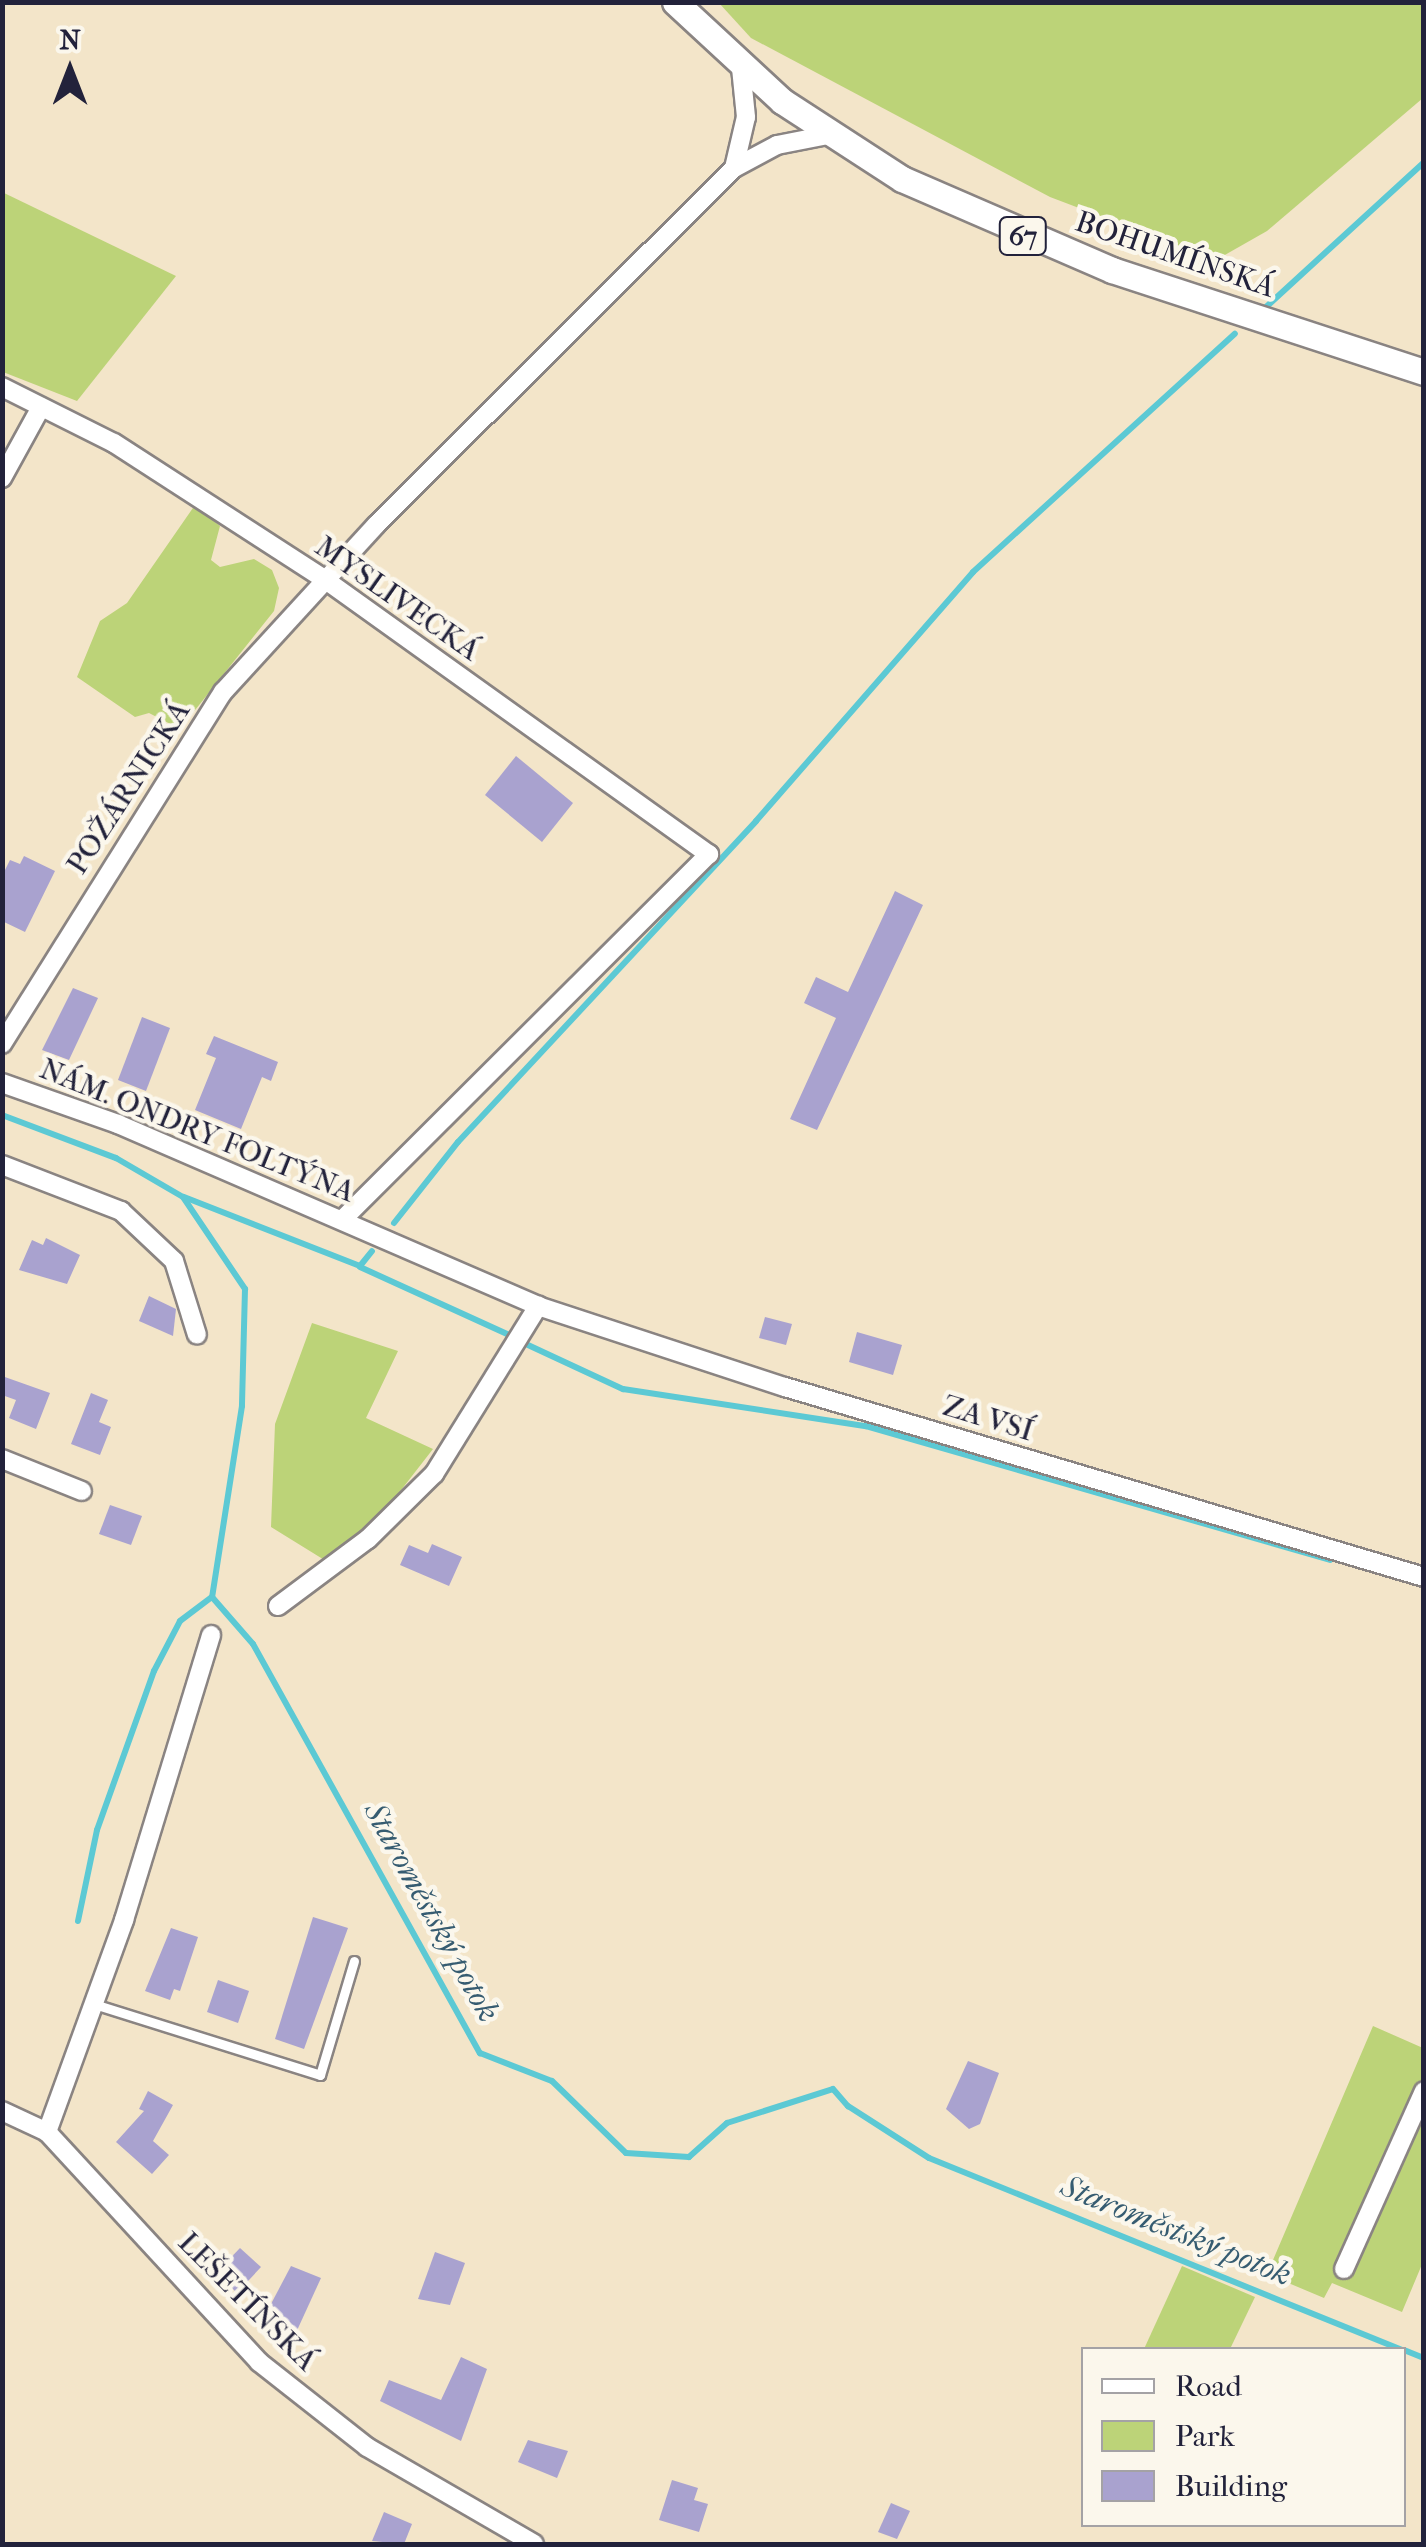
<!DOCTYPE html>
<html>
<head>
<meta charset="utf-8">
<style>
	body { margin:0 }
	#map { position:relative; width:1426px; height:2547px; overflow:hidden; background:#f3e5c9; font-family:"IM FELL French Canon",serif }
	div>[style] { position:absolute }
	.green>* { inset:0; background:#bcd378 }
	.stream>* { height:6px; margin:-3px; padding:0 3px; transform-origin:3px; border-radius:3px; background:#5cc9d4 }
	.building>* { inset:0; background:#a9a2cf }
	.roads { filter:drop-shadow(2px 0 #8a8482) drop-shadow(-2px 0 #8a8482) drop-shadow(0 2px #8a8482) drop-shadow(0 -2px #8a8482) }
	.lane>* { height:9px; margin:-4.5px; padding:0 4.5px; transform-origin:4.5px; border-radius:4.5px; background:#fff }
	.street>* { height:18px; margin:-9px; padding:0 9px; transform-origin:9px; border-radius:9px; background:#fff }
	.primary>* { height:25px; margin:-12.5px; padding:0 12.5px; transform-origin:12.5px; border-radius:12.5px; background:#fff }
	span { translate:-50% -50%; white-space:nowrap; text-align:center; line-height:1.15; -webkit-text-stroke:9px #fbf7ec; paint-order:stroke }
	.shield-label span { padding:2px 8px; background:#fbf7ec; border:2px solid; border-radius:8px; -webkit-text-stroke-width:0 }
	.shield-label { font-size:28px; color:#22223b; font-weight:700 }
	.street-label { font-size:30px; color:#22223b }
	.water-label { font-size:32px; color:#365c71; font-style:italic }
	.frame { position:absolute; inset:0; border:5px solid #22223b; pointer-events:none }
	.legend { position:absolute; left:1081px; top:2347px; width:325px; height:180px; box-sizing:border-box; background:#fbf7ec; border:2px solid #a4a2a5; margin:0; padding:12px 18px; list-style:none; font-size:30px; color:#22223b }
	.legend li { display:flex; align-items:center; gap:20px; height:50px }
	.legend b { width:50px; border:2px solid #a4a2a5 }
	.north { position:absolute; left:20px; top:20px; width:100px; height:100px; -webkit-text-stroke:8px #fbf7ec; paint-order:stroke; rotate:0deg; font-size:28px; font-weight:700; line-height:40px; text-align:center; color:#22223b }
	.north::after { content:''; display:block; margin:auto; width:35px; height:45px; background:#22223b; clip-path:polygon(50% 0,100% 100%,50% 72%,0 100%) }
</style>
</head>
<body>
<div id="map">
	<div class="green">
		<div style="clip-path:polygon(719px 3px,1423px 3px,1423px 98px,1267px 231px,1216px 260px,1050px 197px,751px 38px)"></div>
		<div style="clip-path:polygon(2px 192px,176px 276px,77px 401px,3px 372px)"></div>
		<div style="clip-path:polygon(195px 505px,220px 526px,211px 560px,220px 567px,254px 559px,272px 570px,279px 588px,274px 611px,180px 729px,149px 713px,135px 717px,77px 677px,100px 621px,127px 603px)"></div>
		<div style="clip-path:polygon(312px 1323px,398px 1351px,366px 1418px,433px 1449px,370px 1530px,326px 1561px,271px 1527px,275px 1424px)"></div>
		<div style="clip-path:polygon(1373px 2026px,1423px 2048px,1423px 2262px,1402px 2312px,1332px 2283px,1324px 2298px,1267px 2274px)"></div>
		<div style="clip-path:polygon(1182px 2266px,1255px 2297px,1230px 2349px,1144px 2349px)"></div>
	</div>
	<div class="stream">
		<div style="left:1266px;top:307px;width:214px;rotate:-42.5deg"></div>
		<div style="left:2px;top:1115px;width:122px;rotate:20.7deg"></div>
		<div style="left:116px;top:1158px;width:78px;rotate:30.2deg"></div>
		<div style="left:183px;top:1197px;width:111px;rotate:56deg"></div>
		<div style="left:245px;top:1289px;width:117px;rotate:91.5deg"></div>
		<div style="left:242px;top:1406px;width:193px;rotate:98.9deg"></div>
		<div style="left:212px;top:1597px;width:62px;rotate:48.9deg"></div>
		<div style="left:253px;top:1644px;width:468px;rotate:61deg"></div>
		<div style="left:480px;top:2053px;width:77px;rotate:21.3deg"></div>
		<div style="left:552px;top:2081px;width:103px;rotate:44.2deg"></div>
		<div style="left:626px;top:2153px;width:63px;rotate:3.6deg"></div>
		<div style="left:689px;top:2157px;width:51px;rotate:-41.8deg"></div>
		<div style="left:727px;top:2123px;width:111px;rotate:-17.8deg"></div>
		<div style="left:833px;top:2089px;width:23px;rotate:49deg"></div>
		<div style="left:848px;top:2106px;width:96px;rotate:32.7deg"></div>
		<div style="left:929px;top:2158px;width:510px;rotate:22.09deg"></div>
		<div style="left:184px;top:1197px;width:189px;rotate:21.4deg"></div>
		<div style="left:360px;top:1266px;width:19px;rotate:-51deg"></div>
		<div style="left:394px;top:1223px;width:103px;rotate:-51.7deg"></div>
		<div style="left:458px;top:1142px;width:438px;rotate:-47.1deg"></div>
		<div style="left:756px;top:821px;width:330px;rotate:-48.9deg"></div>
		<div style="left:973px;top:572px;width:354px;rotate:-42.3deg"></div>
		<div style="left:360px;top:1267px;width:164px;rotate:24.5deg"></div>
		<div style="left:528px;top:1345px;width:105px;rotate:24.9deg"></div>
		<div style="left:623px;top:1389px;width:246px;rotate:8.7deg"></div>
		<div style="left:866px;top:1426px;width:483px;rotate:16.1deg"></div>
		<div style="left:78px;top:1921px;width:93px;rotate:-78.2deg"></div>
		<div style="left:97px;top:1830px;width:169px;rotate:-70.3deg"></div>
		<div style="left:154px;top:1671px;width:56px;rotate:-62.5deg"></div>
		<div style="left:180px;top:1621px;width:40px;rotate:-37deg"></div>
		<div style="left:1404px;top:2350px;width:22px;rotate:22deg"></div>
	</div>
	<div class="building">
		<div style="clip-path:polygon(516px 756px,573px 803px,542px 842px,485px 795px)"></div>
		<div style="clip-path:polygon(24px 856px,55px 871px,25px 932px,2px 921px,2px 876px,10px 860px,20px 864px)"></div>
		<div style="clip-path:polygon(895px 891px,923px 905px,817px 1130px,790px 1119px,836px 1018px,804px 1003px,816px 977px,848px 992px)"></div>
		<div style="clip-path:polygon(73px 988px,98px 998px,69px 1060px,42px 1050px)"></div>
		<div style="clip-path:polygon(142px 1017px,170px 1028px,146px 1091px,118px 1080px)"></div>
		<div style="clip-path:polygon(214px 1036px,278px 1062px,271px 1081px,262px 1077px,241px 1129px,195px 1110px,216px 1058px,206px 1054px)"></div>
		<div style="clip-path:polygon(46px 1238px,80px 1255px,67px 1284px,19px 1270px,32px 1240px,43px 1245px)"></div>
		<div style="clip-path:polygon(149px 1296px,176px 1309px,173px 1336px,139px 1321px)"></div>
		<div style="clip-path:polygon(765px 1317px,792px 1324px,786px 1345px,759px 1338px)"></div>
		<div style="clip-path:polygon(857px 1332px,902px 1345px,893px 1375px,849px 1362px)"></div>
		<div style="clip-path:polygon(2px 1376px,50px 1393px,36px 1429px,9px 1418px,16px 1400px,2px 1395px)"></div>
		<div style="clip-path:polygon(91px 1393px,108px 1400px,99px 1422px,111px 1427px,100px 1455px,71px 1444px)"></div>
		<div style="clip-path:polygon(110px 1505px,142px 1516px,131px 1545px,99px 1534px)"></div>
		<div style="clip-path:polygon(432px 1544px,462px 1557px,449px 1586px,400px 1565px,409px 1545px,428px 1553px)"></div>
		<div style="clip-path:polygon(313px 1917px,348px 1928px,304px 2049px,275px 2039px)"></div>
		<div style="clip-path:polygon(171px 1928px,198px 1937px,180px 1991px,174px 1989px,170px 2000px,145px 1991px)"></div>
		<div style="clip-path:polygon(218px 1980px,249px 1991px,238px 2023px,207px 2012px)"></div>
		<div style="clip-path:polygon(968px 2061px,999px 2073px,980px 2124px,969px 2129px,946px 2109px)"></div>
		<div style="clip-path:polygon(148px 2091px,173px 2105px,153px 2141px,169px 2155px,152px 2174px,116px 2142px,144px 2111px,139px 2109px)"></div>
		<div style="clip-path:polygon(240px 2248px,261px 2267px,237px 2293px,216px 2273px)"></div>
		<div style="clip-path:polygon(435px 2252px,465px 2263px,450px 2305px,418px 2299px)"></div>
		<div style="clip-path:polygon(291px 2266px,321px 2278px,294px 2337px,262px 2321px)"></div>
		<div style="clip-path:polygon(461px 2357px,487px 2369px,461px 2441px,380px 2401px,389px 2380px,441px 2400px)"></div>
		<div style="clip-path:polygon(528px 2440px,568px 2451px,557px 2478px,518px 2462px)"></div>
		<div style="clip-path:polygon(672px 2480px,698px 2488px,694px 2500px,708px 2504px,699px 2532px,659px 2520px)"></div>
		<div style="clip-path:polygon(891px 2503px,910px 2511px,897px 2539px,878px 2532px)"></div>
		<div style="clip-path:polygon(384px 2512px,412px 2524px,404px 2544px,372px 2541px)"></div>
	</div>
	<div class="roads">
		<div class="lane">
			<div style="left:94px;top:2004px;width:237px;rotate:17.4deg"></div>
			<div style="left:320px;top:2075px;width:119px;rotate:-73.4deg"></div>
		</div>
		<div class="street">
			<div style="left:734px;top:168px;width:49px;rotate:-28.1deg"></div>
			<div style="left:777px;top:145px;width:52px;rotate:-11.1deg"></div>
			<div style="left:2px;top:387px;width:125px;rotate:26.6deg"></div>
			<div style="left:114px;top:443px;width:254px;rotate:32.9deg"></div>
			<div style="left:327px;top:581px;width:470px;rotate:35.6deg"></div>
			<div style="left:709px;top:854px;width:517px;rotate:135.08deg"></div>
			<div style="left:2px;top:478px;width:81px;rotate:-61.2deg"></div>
			<div style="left:2px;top:1044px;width:416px;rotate:-57.9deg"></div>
			<div style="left:223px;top:692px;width:226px;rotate:-47.5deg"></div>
			<div style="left:376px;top:525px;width:506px;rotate:-44.92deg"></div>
			<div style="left:734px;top:168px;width:52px;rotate:-76.8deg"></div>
			<div style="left:746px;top:117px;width:49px;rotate:-95.8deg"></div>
			<div style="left:2px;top:1083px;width:123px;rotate:19.5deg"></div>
			<div style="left:118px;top:1124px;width:458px;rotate:23.4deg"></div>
			<div style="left:538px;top:1306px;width:260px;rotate:18.2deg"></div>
			<div style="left:785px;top:1387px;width:667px;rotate:16.56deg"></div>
			<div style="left:2px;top:1165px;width:128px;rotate:21.1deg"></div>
			<div style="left:121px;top:1211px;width:73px;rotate:43.3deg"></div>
			<div style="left:174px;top:1261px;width:77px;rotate:72.7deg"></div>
			<div style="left:2px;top:1459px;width:86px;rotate:21.8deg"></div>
			<div style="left:278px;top:1606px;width:112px;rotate:-36.7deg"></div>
			<div style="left:368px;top:1539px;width:93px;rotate:-44.6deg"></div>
			<div style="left:434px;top:1474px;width:198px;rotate:-58.2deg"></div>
			<div style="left:2px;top:2111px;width:50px;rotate:25deg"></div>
			<div style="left:47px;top:2132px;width:313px;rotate:47.3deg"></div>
			<div style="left:259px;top:2362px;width:137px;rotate:38.2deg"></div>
			<div style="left:367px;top:2447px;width:193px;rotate:30.1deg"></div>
			<div style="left:47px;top:2132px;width:226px;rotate:-70deg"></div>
			<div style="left:124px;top:1920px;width:298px;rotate:-73deg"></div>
			<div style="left:1344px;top:2269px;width:195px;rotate:-65.8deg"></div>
		</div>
		<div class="primary">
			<div style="left:675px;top:2px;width:146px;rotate:42.8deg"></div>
			<div style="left:782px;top:101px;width:143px;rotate:33deg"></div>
			<div style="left:902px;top:179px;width:229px;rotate:23.4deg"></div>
			<div style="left:1112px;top:270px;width:328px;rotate:18.1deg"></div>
		</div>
	</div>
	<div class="shield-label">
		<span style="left:1023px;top:236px">67</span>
	</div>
	<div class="street-label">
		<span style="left:1175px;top:255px;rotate:19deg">BOHUMÍNSKÁ</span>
		<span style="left:397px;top:599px;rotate:35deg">MYSLIVECKÁ</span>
		<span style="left:129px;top:788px;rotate:-57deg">POŽÁRNICKÁ</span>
		<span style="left:197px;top:1131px;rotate:22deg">NÁM. ONDRY FOLTÝNA</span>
		<span style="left:988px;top:1419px;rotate:17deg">ZA VSÍ</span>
		<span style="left:247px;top:2302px;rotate:45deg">LEŠETÍNSKÁ</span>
	</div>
	<div class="water-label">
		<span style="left:431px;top:1912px;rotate:61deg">Staroměstský potok</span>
		<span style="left:1176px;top:2231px;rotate:22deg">Staroměstský potok</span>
	</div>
	<div class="frame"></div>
	<ul class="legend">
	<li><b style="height:12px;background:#fff"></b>Road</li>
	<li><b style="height:28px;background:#bcd378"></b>Park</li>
	<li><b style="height:28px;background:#a9a2cf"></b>Building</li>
	</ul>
	<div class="north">N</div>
</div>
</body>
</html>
